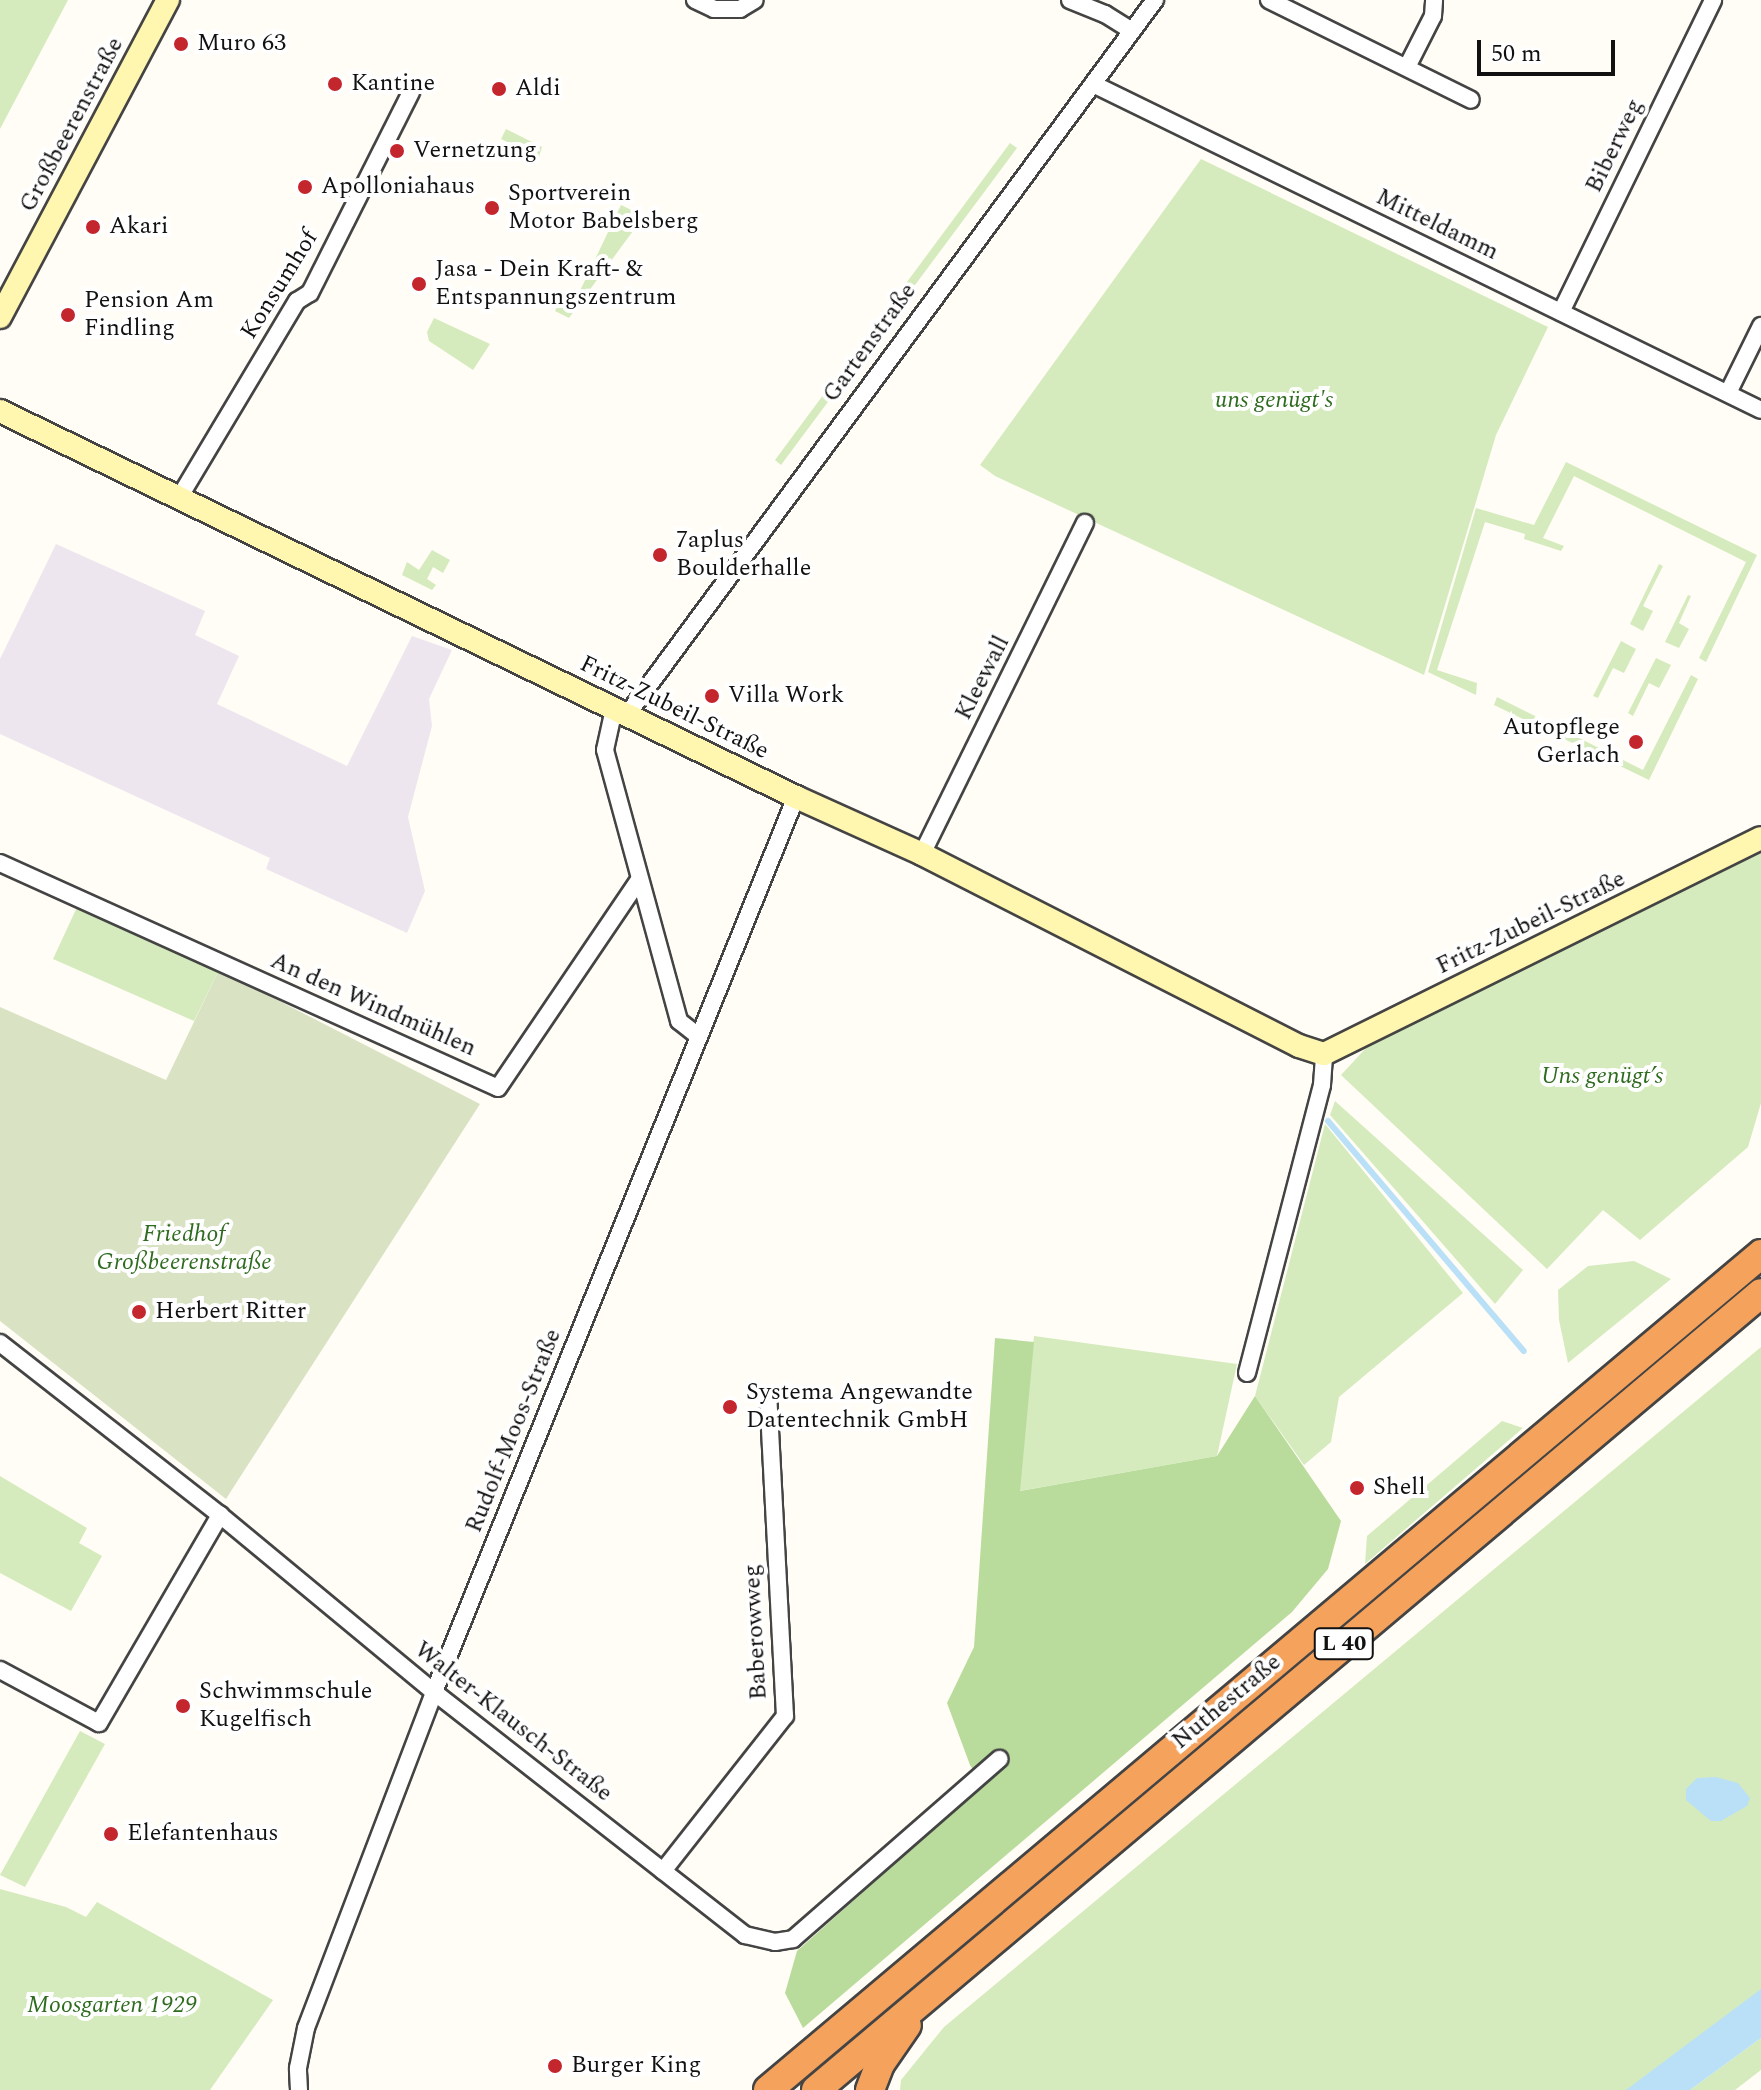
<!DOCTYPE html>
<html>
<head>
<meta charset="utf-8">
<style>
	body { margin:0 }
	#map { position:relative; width:1761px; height:2090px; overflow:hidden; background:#fffdf5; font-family:Spectral,serif }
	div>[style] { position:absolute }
	.industrial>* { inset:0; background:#eee6ef }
	.green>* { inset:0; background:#d5ebbd }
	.forest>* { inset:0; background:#b9dc9c }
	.cemetery>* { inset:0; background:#d9e3c4 }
	.water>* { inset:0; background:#b9e0f7 }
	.stream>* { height:6px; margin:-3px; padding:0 3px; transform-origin:3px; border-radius:3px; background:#b9e0f7 }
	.roads { filter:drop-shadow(2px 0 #444) drop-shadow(-2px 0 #444) drop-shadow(0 2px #444) drop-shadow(0 -2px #444) }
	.street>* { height:16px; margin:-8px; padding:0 8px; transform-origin:8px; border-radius:8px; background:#fff }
	.secondary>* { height:22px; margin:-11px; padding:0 11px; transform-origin:11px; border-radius:11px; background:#fff6b0 }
	.highway>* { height:28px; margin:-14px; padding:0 14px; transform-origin:14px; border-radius:14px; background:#f5a25d }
	.dots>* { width:22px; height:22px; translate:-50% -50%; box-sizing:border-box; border:4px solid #fff; border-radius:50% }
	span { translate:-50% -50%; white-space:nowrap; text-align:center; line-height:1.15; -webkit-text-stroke:8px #fff; paint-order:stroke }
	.shield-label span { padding:2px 6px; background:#fff; border:2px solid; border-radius:6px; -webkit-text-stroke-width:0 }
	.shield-label { font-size:22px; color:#111; font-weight:700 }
	.poi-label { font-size:24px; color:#111 }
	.left { translate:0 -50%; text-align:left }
	.right { translate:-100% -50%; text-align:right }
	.street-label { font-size:24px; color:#111 }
	.park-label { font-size:24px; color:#2f6b1f; font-style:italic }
	.scale { position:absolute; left:1477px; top:40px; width:138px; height:36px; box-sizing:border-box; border:4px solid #111; border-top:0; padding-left:10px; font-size:24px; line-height:28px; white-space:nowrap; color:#111; -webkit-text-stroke:6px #fff; paint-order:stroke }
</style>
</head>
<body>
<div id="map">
	<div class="industrial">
		<div style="clip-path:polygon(56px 544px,205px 611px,195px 635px,239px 656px,217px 704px,347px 766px,412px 636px,452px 650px,429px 699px,432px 726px,408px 817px,425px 891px,407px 933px,266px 869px,270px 858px,0 734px,0 659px)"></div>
	</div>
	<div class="green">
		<div style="clip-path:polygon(0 0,68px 0,0 129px)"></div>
		<div style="clip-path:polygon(506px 129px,542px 147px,539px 157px,501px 139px)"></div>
		<div style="clip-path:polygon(1010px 143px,1017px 148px,781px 465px,775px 460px)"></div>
		<div style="clip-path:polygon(1201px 159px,1548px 327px,1496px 435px,1424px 675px,995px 476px,980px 465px)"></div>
		<div style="clip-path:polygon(621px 205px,644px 216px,569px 318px,555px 311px,564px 292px,577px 297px)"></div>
		<div style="clip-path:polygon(434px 318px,490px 344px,473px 370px,429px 341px,427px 332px)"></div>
		<div style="clip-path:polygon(1566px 462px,1757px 555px,1706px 662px,1699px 658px,1746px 562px,1574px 476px,1543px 538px,1564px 546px,1561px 551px,1524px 539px,1525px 534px,1485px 522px,1437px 670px,1477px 683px,1476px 695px,1428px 672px,1476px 508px,1534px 525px)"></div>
		<div style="clip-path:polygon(432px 550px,450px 560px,443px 573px,433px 567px,427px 579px,436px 585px,432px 590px,402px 575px,407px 562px,419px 570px)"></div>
		<div style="clip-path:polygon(1659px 564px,1663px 566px,1643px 606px,1653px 611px,1643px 631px,1630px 624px)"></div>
		<div style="clip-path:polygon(1688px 595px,1691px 596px,1679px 623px,1689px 629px,1679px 648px,1665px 642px)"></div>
		<div style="clip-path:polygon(1621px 641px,1636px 649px,1624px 673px,1613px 668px,1598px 698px,1593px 696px)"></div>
		<div style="clip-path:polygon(1656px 658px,1671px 665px,1659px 688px,1649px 683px,1633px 716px,1628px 713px)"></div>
		<div style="clip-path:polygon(1691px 675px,1698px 679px,1649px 780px,1494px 705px,1497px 697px,1643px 770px)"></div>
		<div style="clip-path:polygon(1761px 847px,1761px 1103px,1748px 1147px,1640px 1240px,1603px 1210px,1547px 1269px,1341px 1075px,1366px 1048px)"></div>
		<div style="clip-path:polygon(78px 905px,219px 970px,194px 1021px,53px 959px)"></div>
		<div style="clip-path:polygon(1335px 1101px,1523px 1270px,1495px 1304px,1330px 1115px)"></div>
		<div style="clip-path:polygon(1325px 1124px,1463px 1293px,1339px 1397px,1331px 1442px,1304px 1465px,1255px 1396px)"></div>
		<div style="clip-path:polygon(1634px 1261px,1671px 1279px,1568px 1363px,1559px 1320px,1558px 1290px,1588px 1266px)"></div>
		<div style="clip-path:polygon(1034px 1336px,1237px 1364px,1217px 1456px,1019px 1491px)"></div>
		<div style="clip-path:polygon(1761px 1347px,1761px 1994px,1635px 2090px,900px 2090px,901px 2080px,944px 2027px)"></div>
		<div style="clip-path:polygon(1502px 1421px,1523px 1428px,1365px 1564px,1367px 1536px)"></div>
		<div style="clip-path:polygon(0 1476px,87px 1528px,79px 1543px,102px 1556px,71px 1611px,0 1573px)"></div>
		<div style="clip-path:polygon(80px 1731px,105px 1744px,25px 1887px,0 1875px)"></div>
		<div style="clip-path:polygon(0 1889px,66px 1907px,86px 1917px,97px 1902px,273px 2000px,210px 2090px,0 2090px)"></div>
		<div style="clip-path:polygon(1761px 2038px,1761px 2070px,1735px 2090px,1690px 2090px)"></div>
	</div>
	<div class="forest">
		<div style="clip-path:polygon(995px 1338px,1034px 1342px,1020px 1491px,1217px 1456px,1255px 1396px,1341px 1521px,1328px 1569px,1292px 1612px,803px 2028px,785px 1993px,797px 1951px,983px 1785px,970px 1765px,947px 1703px,974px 1647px)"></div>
	</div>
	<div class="cemetery">
		<div style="clip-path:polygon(219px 970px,480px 1104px,226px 1499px,0 1321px,0 1007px,166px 1080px)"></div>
	</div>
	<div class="water">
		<div style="clip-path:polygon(1716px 1777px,1738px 1783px,1750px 1798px,1747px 1806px,1721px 1821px,1711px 1821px,1686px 1800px,1686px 1789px,1697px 1778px)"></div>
		<div style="clip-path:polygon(1761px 1989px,1761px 2038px,1690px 2090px,1626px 2090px)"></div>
	</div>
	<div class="stream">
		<div style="left:1328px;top:1121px;width:302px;rotate:49.6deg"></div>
	</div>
	<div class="roads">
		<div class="street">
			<div style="left:695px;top:0;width:21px;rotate:25deg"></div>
			<div style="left:714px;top:9px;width:26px"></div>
			<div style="left:740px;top:9px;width:17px;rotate:-31deg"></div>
			<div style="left:1070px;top:0;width:38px;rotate:22deg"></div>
			<div style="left:1105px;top:14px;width:32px;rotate:32deg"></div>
			<div style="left:1269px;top:0;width:225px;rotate:26.3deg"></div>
			<div style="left:1407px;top:67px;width:57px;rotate:-63deg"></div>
			<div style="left:1433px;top:16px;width:16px;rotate:-86deg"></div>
			<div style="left:1093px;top:84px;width:743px;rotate:26.01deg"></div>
			<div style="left:1561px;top:312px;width:347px;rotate:-64deg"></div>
			<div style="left:1728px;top:393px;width:75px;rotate:-63.8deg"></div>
			<div style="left:179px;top:498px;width:230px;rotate:-59.1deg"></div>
			<div style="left:297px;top:301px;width:15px;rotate:-32deg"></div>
			<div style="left:310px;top:293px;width:225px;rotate:-63.3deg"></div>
			<div style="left:614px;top:709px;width:42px;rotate:102.4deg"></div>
			<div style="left:605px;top:750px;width:281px;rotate:74.7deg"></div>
			<div style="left:679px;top:1021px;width:23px;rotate:38deg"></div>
			<div style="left:627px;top:715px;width:889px;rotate:-53.56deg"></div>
			<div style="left:922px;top:854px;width:369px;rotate:-63.8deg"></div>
			<div style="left:0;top:863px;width:546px;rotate:24.31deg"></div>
			<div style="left:498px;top:1088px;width:251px;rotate:-55.9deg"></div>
			<div style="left:0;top:1343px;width:279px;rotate:38deg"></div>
			<div style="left:220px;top:1515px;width:278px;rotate:39.6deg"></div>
			<div style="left:434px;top:1692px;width:395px;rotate:38deg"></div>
			<div style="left:745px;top:1935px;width:31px;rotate:13deg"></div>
			<div style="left:775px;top:1942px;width:18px;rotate:-9deg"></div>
			<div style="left:793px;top:1939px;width:274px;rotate:-41.1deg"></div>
			<div style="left:1247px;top:1373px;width:298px;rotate:-75.4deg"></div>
			<div style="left:1322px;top:1085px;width:31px;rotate:-86deg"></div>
			<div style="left:0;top:1670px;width:112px;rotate:28.2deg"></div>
			<div style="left:99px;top:1723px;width:241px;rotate:-59.8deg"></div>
			<div style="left:663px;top:1871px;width:197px;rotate:-51.8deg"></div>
			<div style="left:785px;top:1716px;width:320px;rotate:-93deg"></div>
			<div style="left:299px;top:2090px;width:22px;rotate:-93deg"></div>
			<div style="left:298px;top:2068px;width:41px;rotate:-78.7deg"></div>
			<div style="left:306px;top:2028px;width:360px;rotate:-69.1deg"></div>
			<div style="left:434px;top:1692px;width:965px;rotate:-67.98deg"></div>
		</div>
		<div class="secondary">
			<div style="left:0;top:317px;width:359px;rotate:-62.1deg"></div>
			<div style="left:0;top:411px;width:885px;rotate:25.87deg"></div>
			<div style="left:796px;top:797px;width:138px;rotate:24.3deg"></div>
			<div style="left:922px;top:854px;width:423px;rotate:27deg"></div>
			<div style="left:1299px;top:1046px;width:26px;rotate:18deg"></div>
			<div style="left:1324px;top:1054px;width:487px;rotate:-26.3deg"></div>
		</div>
		<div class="highway">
			<div style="left:768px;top:2090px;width:1298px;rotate:-40.09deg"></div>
			<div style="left:816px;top:2090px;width:1236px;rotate:-40.14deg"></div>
			<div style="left:870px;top:2090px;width:28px;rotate:-69deg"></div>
			<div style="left:880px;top:2064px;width:47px;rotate:-55.3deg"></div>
		</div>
	</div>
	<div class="dots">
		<div style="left:181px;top:44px;background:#c4262e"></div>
		<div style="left:335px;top:84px;background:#c4262e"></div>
		<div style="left:499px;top:89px;background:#c4262e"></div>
		<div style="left:397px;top:151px;background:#c4262e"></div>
		<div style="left:305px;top:187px;background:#c4262e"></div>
		<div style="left:492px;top:208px;background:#c4262e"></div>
		<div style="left:93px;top:227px;background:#c4262e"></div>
		<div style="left:419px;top:284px;background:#c4262e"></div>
		<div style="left:68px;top:315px;background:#c4262e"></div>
		<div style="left:660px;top:555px;background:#c4262e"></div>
		<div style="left:712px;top:696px;background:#c4262e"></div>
		<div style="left:1636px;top:742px;background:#c4262e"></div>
		<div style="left:139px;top:1312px;background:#c4262e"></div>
		<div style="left:730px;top:1407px;background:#c4262e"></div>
		<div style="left:1357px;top:1488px;background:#c4262e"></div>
		<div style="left:183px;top:1706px;background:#c4262e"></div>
		<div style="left:111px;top:1834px;background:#c4262e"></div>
		<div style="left:555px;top:2066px;background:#c4262e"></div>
	</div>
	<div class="shield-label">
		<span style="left:1344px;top:1644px">L 40</span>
	</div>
	<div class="poi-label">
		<span class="left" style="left:197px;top:44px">Muro 63</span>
		<span class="left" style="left:351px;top:84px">Kantine</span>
		<span class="left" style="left:515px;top:89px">Aldi</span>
		<span class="left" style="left:413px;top:151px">Vernetzung</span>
		<span class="left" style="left:321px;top:187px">Apolloniahaus</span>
		<span class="left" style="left:508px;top:208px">Sportverein<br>Motor Babelsberg</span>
		<span class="left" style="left:109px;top:227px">Akari</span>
		<span class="left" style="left:435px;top:284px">Jasa - Dein Kraft- &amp;<br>Entspannungszentrum</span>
		<span class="left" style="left:84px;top:315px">Pension Am<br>Findling</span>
		<span class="left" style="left:676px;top:555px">7aplus<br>Boulderhalle</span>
		<span class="left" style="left:728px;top:696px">Villa Work</span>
		<span class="right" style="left:1620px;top:742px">Autopflege<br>Gerlach</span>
		<span class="left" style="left:155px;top:1312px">Herbert Ritter</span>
		<span class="left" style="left:746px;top:1407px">Systema Angewandte<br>Datentechnik GmbH</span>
		<span class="left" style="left:1373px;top:1488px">Shell</span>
		<span class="left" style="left:199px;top:1706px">Schwimmschule<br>Kugelfisch</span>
		<span class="left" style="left:127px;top:1834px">Elefantenhaus</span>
		<span class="left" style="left:571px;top:2066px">Burger King</span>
	</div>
	<div class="street-label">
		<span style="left:72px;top:125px;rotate:-62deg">Großbeerenstraße</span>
		<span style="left:1615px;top:146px;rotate:-64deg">Biberweg</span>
		<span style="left:1437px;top:225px;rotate:26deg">Mitteldamm</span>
		<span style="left:280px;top:285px;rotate:-58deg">Konsumhof</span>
		<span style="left:870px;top:343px;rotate:-54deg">Gartenstraße</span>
		<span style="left:983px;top:678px;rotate:-63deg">Kleewall</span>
		<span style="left:674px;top:708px;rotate:26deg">Fritz-Zubeil-Straße</span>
		<span style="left:1531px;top:923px;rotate:-26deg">Fritz-Zubeil-Straße</span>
		<span style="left:373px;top:1005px;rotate:24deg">An den Windmühlen</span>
		<span style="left:514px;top:1431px;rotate:-68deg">Rudolf-Moos-Straße</span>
		<span style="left:756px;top:1632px;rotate:-93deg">Baberowweg</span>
		<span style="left:1227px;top:1702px;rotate:-40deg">Nuthestraße</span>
		<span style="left:513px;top:1722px;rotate:38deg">Walter-Klausch-Straße</span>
	</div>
	<div class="park-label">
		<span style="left:1274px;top:401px">uns genügt's</span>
		<span style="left:1602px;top:1077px">Uns genügt’s</span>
		<span style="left:184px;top:1249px">Friedhof<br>Großbeerenstraße</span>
		<span style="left:112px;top:2006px">Moosgarten 1929</span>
	</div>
	<div class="scale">50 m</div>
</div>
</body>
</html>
